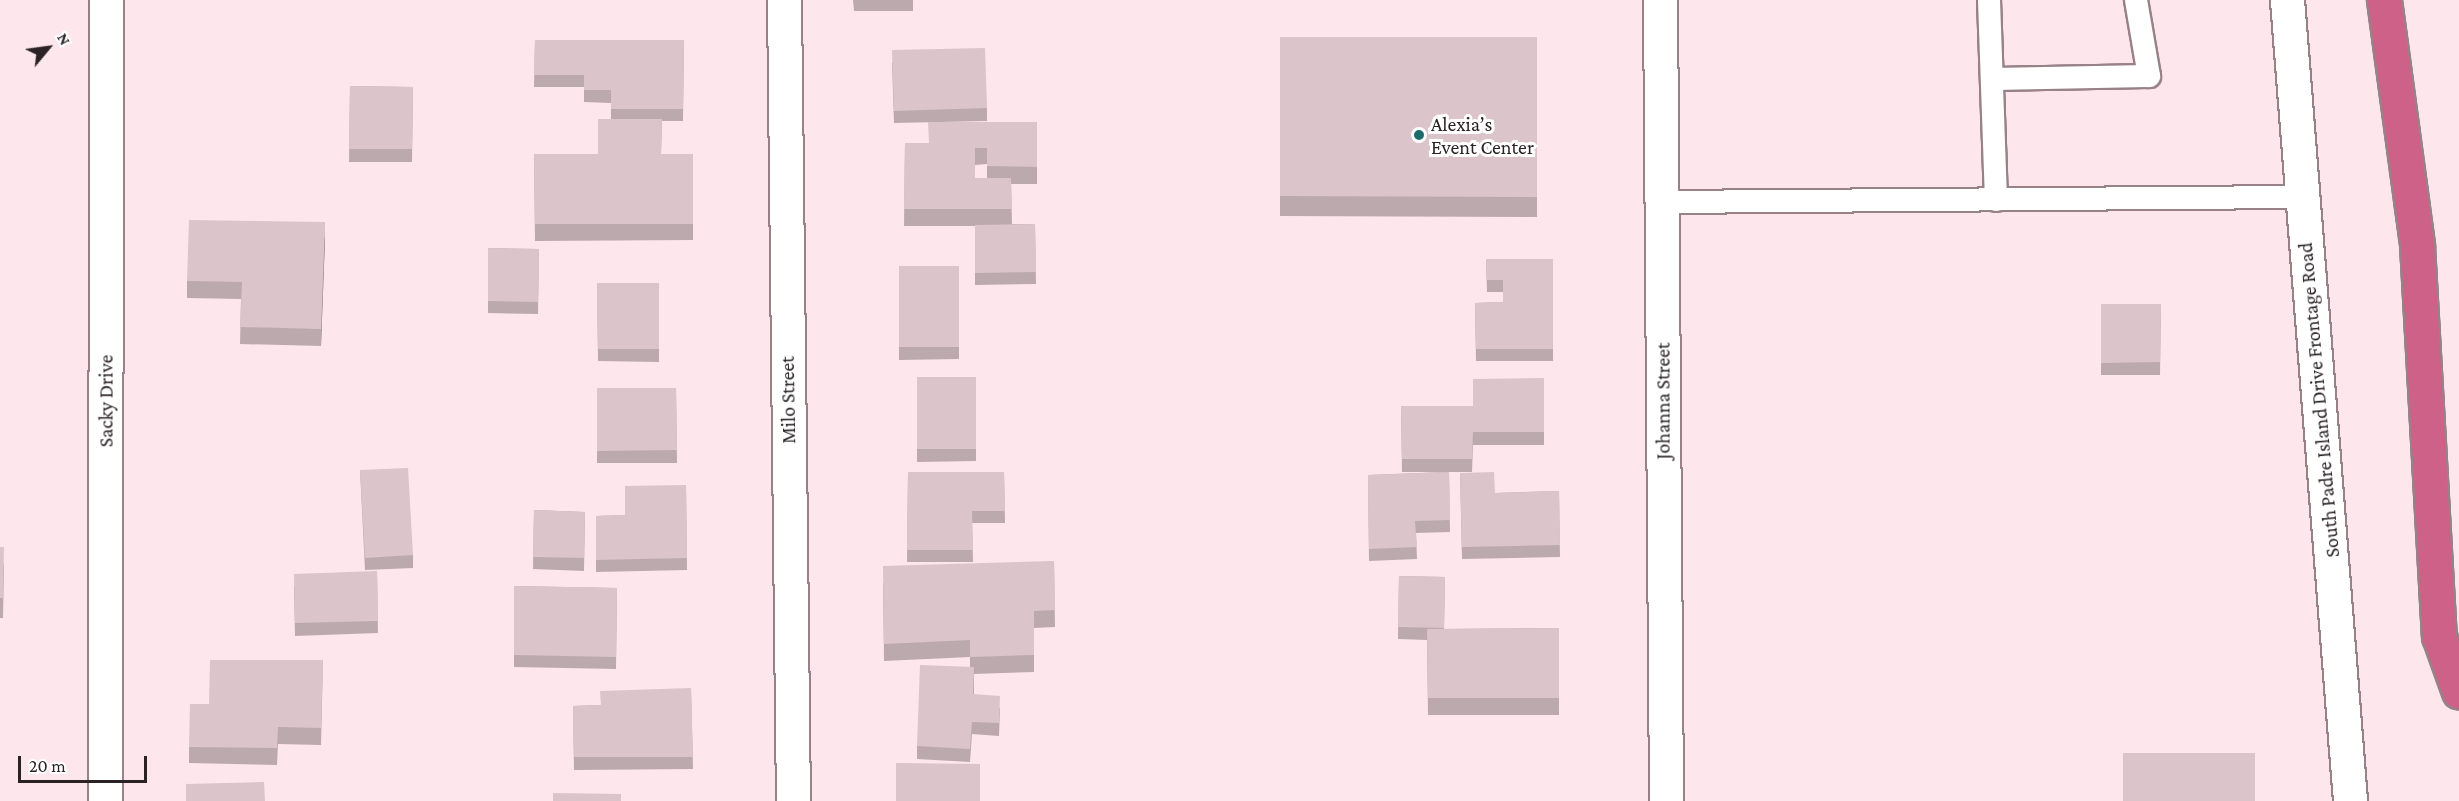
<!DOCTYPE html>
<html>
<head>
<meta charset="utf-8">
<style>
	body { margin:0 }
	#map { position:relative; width:2459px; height:801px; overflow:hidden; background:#fee6ed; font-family:"Crimson Pro",serif }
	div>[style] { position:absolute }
	.roads { filter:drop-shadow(2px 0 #978288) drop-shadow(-2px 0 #978288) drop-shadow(0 2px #978288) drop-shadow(0 -2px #978288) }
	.service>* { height:22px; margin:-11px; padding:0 11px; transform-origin:11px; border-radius:11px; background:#fff }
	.minor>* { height:33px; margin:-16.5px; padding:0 16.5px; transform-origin:16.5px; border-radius:16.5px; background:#fff }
	.tertiary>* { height:33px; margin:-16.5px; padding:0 16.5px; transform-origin:16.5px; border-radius:16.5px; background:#fff }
	.secondary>* { height:33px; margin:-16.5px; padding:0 16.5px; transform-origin:16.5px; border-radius:16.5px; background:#fff }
	.motorway>* { height:33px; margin:-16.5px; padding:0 16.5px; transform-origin:16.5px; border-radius:16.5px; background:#ce6188 }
	.wall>* { inset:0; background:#bca9ae }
	.shaded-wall>* { inset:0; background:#99898d }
	.building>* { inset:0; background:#dbc4ca }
	.dots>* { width:16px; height:16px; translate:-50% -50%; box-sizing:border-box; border:3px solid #fff; border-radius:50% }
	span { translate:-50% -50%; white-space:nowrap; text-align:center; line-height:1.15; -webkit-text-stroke:6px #fff; paint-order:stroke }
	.poi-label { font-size:20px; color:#2a2224 }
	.left { translate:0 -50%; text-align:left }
	.street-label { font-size:20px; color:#2a2224 }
	.north { position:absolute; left:18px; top:18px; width:60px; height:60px; -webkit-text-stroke:4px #fff; paint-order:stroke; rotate:61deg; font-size:16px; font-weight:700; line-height:24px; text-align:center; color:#2a2224 }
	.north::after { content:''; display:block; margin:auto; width:21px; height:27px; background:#2a2224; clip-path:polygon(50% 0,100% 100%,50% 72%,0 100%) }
	.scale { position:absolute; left:18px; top:756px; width:129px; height:27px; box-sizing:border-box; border:3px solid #2a2224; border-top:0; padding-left:8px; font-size:18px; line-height:21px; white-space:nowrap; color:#2a2224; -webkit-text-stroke:4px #fff; paint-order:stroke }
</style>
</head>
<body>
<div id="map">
	<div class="roads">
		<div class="service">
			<div style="left:1989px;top:0;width:200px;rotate:88deg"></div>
			<div style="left:1992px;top:79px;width:157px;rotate:-1.1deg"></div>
			<div style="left:2149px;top:76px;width:77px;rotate:-99.7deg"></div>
			<div style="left:1662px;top:202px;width:641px;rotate:-0.45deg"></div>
		</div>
		<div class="minor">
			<div style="left:784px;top:0;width:801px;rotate:89.36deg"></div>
			<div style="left:1660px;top:0;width:801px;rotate:89.57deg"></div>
		</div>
		<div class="tertiary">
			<div style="left:105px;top:801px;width:801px;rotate:-89.93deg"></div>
		</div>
		<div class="secondary">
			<div style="left:2287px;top:0;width:803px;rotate:85.5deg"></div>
		</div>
		<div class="motorway">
			<div style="left:2384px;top:0;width:247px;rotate:82.3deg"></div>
			<div style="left:2417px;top:245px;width:392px;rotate:86.8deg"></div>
			<div style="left:2439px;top:636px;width:59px;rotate:70.3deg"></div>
		</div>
	</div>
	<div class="wall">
		<div style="clip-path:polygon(853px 0,913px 0,913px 11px,854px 11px)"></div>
		<div style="clip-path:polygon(1280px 37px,1537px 37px,1537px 217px,1280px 216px)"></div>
		<div style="clip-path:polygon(535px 40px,684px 40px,683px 121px,662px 121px,661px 154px,693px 154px,693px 240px,535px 241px,534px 154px,598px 154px,611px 119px,611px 103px,584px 102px,584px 87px,534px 87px)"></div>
		<div style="clip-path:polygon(892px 62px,987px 108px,987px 121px,894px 123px)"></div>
		<div style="clip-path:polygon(350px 86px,413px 87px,412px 162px,349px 162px)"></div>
		<div style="clip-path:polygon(evenodd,1037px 122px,1037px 184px,1011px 184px,1012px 224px,1035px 224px,1036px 284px,975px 285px,975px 226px,904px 226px,905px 143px,929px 143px,1037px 122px,987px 164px,987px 178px,975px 178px,975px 165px,987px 164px)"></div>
		<div style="clip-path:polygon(325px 239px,321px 346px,240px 344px,241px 299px,187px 298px,187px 281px)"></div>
		<div style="clip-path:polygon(488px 248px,539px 249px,538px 314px,488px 313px)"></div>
		<div style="clip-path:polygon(1486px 259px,1553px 259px,1553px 361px,1476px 361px,1475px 303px,1503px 302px,1503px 292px,1487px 292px)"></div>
		<div style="clip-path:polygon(899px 266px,959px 266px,959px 359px,899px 360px)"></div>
		<div style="clip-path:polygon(597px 283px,659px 283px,659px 362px,598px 361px)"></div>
		<div style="clip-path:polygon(2101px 304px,2161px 304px,2160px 375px,2101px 375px)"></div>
		<div style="clip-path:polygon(917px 377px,976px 377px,976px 461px,917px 462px)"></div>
		<div style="clip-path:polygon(1544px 378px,1544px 445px,1473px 445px,1472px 472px,1449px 472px,1450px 532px,1416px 533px,1417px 559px,1369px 561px,1368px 475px,1445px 472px,1402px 472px,1401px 406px,1473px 406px)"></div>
		<div style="clip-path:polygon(597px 388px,676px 388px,677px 463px,597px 463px)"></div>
		<div style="clip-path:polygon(360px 470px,413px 555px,413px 568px,365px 570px)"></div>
		<div style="clip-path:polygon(908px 472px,1004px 472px,1005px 523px,972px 523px,973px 562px,907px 562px)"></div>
		<div style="clip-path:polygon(1460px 473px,1495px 493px,1559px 491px,1560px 557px,1462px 559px)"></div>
		<div style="clip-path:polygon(686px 485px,687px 570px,596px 572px,596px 516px,625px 515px)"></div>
		<div style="clip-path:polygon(534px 510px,585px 512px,584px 571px,533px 569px)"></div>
		<div style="clip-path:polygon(0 547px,4px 567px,3px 618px,0 618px)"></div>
		<div style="clip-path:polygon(1054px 561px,1055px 627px,1034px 628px,1034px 672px,974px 674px,974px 694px,1000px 708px,999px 736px,972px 734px,970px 762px,917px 759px,917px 746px,970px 667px,970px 657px,884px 661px,883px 583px)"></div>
		<div style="clip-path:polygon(377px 571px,378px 633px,295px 636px,294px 586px)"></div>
		<div style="clip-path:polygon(1399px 576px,1445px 577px,1444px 629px,1559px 628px,1559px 715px,1428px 715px,1427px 640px,1398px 639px)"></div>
		<div style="clip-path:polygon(514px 586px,617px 588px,616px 669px,514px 667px)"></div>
		<div style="clip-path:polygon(323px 660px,321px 745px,278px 744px,277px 765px,189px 763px,189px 747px,209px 704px)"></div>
		<div style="clip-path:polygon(691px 688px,693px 769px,574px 770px,573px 706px,600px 705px)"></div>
	</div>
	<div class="shaded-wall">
		<div style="clip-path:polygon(325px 222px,325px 239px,321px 346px,321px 329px)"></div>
	</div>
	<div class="building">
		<div style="clip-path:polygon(1280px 37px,1537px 37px,1537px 197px,1280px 196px)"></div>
		<div style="clip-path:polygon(535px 40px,684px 40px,683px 109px,611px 109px,611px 90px,584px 90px,584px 75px,534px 75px)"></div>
		<div style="clip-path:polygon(985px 48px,987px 108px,894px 111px,892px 50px)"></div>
		<div style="clip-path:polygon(350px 86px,413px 87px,412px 149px,349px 149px)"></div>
		<div style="clip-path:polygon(598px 119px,662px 119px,661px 154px,693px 154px,693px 224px,535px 224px,534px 154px,598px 154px)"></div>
		<div style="clip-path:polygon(928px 122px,1037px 122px,1037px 167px,987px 166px,987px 148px,975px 148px,975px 178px,1011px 178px,1012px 209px,904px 209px,905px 143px,929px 143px)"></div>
		<div style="clip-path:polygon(189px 220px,325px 222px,321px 329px,240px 327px,242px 282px,187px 281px)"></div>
		<div style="clip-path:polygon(1035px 224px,1036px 272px,975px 273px,975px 225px)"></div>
		<div style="clip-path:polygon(488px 248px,539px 249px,538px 302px,488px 301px)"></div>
		<div style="clip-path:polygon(1486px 259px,1553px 259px,1553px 349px,1476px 349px,1475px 303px,1503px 302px,1503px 280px,1487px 280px)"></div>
		<div style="clip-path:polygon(899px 266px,959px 266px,959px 347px,899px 347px)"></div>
		<div style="clip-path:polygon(597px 283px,659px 283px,659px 349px,598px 349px)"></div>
		<div style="clip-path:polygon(2101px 304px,2161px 304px,2160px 362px,2101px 363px)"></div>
		<div style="clip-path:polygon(917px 377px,976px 377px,976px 449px,917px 449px)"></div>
		<div style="clip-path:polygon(1544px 378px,1544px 432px,1473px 432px,1472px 459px,1402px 459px,1401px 406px,1473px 406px,1473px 379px)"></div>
		<div style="clip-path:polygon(597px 388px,676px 388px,677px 450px,597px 451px)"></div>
		<div style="clip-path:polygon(408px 468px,413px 555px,365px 558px,360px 470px)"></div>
		<div style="clip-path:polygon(908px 472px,1004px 472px,1005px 511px,972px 511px,973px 550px,907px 550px)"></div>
		<div style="clip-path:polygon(1449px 472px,1450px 520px,1415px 521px,1417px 547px,1369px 549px,1368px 475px)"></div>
		<div style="clip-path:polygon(1494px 472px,1495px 493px,1559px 491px,1560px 545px,1462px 547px,1460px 473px)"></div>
		<div style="clip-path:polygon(686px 485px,687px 558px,596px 560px,596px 516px,625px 515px,625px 486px)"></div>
		<div style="clip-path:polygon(534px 510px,585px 512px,584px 558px,533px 557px)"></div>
		<div style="clip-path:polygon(0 547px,4px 547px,3px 598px,0 598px)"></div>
		<div style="clip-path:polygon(1054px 561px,1055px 610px,1034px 611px,1034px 655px,970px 657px,970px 640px,884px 644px,883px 566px)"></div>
		<div style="clip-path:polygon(377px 571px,378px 621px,295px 623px,294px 574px)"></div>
		<div style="clip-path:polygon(1399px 576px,1445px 577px,1444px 628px,1398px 627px)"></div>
		<div style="clip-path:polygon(514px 586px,617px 588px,616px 657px,514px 655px)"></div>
		<div style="clip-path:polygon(1559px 628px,1559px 698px,1428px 698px,1427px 629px)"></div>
		<div style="clip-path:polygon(210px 660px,323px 660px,321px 728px,278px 727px,277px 748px,189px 747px,190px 704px,209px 704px)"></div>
		<div style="clip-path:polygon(920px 665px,974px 667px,973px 694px,1000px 696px,999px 723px,972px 722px,970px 749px,917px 746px)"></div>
		<div style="clip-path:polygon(691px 688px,693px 757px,574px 757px,573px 706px,601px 705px,600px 691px)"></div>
		<div style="clip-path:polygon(2123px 753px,2255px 753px,2255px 801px,2123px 801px)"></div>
		<div style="clip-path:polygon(896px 763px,980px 764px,980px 801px,896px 801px)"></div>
		<div style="clip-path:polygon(264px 782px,265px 801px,186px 801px,186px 784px)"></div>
		<div style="clip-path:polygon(553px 793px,621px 794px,621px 801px,553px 801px)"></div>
	</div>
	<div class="dots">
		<div style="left:1419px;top:135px;background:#1e6b6b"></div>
	</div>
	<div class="poi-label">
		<span class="left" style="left:1431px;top:136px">Alexia’s<br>Event Center</span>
	</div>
	<div class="street-label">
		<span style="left:788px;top:400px;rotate:-91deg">Milo Street</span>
		<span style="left:2319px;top:400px;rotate:-95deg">South Padre Island Drive Frontage Road</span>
		<span style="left:106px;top:401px;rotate:-90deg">Sacky Drive</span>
		<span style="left:1663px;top:401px;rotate:-90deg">Johanna Street</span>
	</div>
	<div class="north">N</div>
	<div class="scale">20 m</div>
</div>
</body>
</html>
